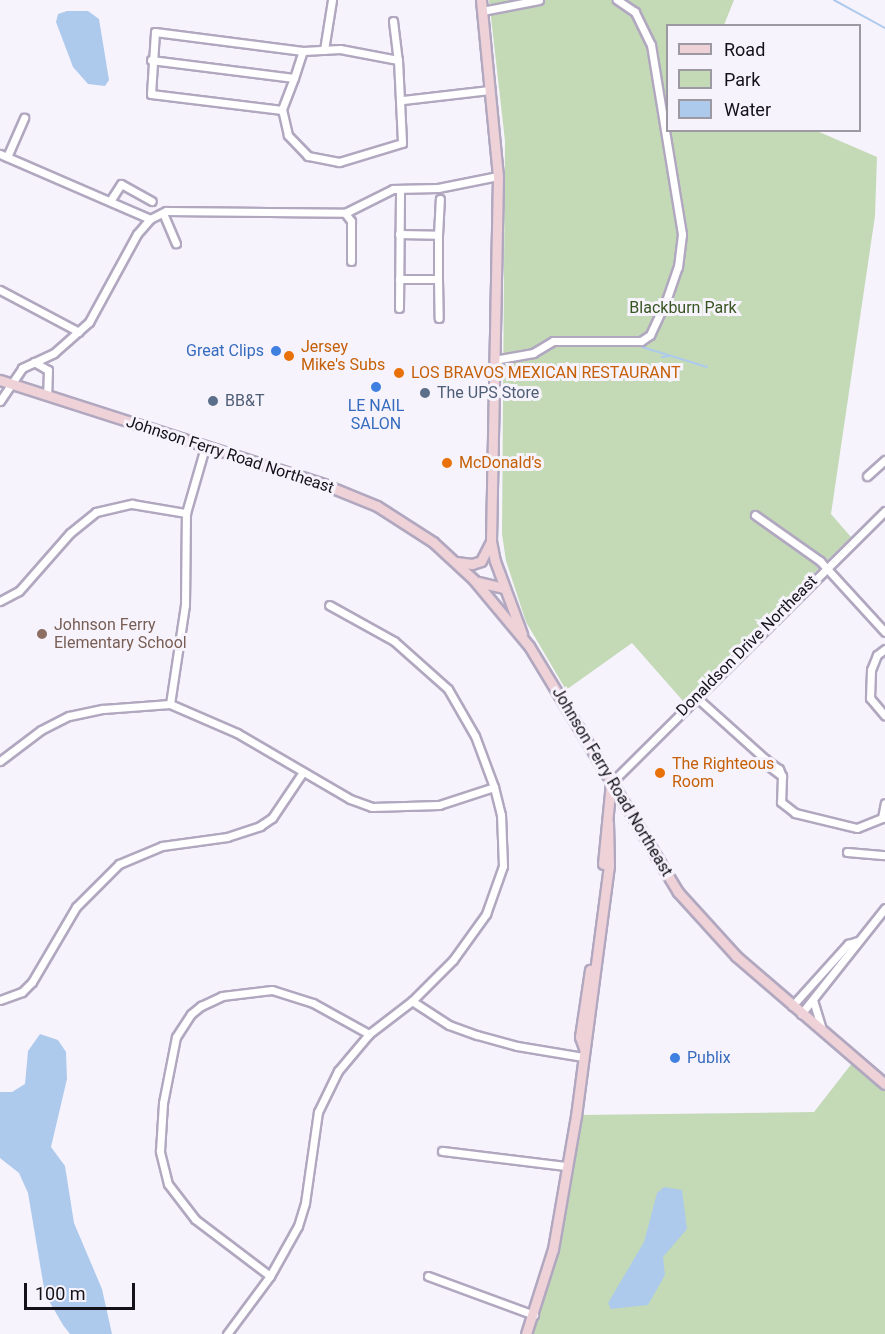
<!DOCTYPE html>
<html>
<head>
<meta charset="utf-8">
<style>
	body { margin:0 }
	#map { position:relative; width:885px; height:1334px; overflow:hidden; background:#f7f3fd; font-family:Roboto,sans-serif }
	div>[style] { position:absolute }
	.green>* { inset:0; background:#c4dab7 }
	.water>* { inset:0; background:#adcaed }
	.stream>* { height:2px; margin:-1px; padding:0 1px; transform-origin:1px; border-radius:1px; background:#adcaed }
	.roads { filter:drop-shadow(2px 0 #b1a8c0) drop-shadow(-2px 0 #b1a8c0) drop-shadow(0 2px #b1a8c0) drop-shadow(0 -2px #b1a8c0) }
	.street>* { height:7px; margin:-3.5px; padding:0 3.5px; transform-origin:3.5px; border-radius:3.5px; background:#fff }
	.secondary>* { height:9px; margin:-4.5px; padding:0 4.5px; transform-origin:4.5px; border-radius:4.5px; background:#eed2d8 }
	.dots>* { width:16px; height:16px; translate:-50% -50%; box-sizing:border-box; border:3px solid #f7f3fd; border-radius:50% }
	span { translate:-50% -50%; white-space:nowrap; text-align:center; line-height:1.15; -webkit-text-stroke:6px #f7f3fd; paint-order:stroke }
	.park-label { font-size:16px; color:#375520 }
	.food-label { font-size:16px; color:#c56008 }
	.left { translate:0 -50%; text-align:left }
	.shop-label { font-size:16px; color:#366cbe }
	.right { translate:-100% -50%; text-align:right }
	.service-label { font-size:16px; color:#4e5e75 }
	.street-label { font-size:16px; color:#141119 }
	.education-label { font-size:16px; color:#785e54 }
	.legend { position:absolute; left:666px; top:24px; width:195px; height:108px; box-sizing:border-box; background:#f7f3fd; border:2px solid #9c99a2; margin:0; padding:8px 10px; list-style:none; font-size:18px; color:#141119 }
	.legend li { display:flex; align-items:center; gap:12px; height:30px }
	.legend b { width:30px; border:2px solid #9c99a2 }
	.scale { position:absolute; left:24px; top:1283px; width:111px; height:27px; box-sizing:border-box; border:3px solid #141119; border-top:0; padding-left:8px; font-size:18px; line-height:21px; white-space:nowrap; color:#141119; -webkit-text-stroke:4px #f7f3fd; paint-order:stroke }
</style>
</head>
<body>
<div id="map">
	<div class="green">
		<div style="clip-path:polygon(489px 0,734px 0,724px 25px,668px 26px,668px 130px,817px 131px,877px 157px,875px 216px,831px 514px,851px 537px,683px 701px,632px 643px,566px 690px,526px 622px,506px 561px,502px 534px,505px 141px)"></div>
		<div style="clip-path:polygon(856px 1058px,885px 1078px,885px 1334px,528px 1334px,554px 1243px,578px 1115px,814px 1112px)"></div>
	</div>
	<div class="water">
		<div style="clip-path:polygon(67px 11px,88px 11px,99px 19px,109px 80px,105px 86px,88px 84px,73px 67px,56px 22px,58px 14px)"></div>
		<div style="clip-path:polygon(40px 1034px,58px 1040px,66px 1052px,67px 1079px,51px 1147px,65px 1166px,74px 1223px,102px 1289px,112px 1334px,70px 1334px,63px 1325px,45px 1294px,28px 1193px,19px 1173px,0 1158px,0 1092px,12px 1092px,25px 1084px,28px 1051px)"></div>
		<div style="clip-path:polygon(664px 1187px,682px 1190px,687px 1229px,663px 1257px,665px 1275px,648px 1305px,611px 1309px,608px 1303px,644px 1242px,657px 1193px)"></div>
	</div>
	<div class="stream">
		<div style="left:834px;top:0;width:58px;rotate:28.8deg"></div>
		<div style="left:642px;top:347px;width:68px;rotate:17.1deg"></div>
		<div style="left:662px;top:357px;width:7px;rotate:-8deg"></div>
	</div>
	<div class="roads">
		<div class="street">
			<div style="left:482px;top:11px;width:58px;rotate:-10.9deg"></div>
			<div style="left:393px;top:21px;width:39px;rotate:83deg"></div>
			<div style="left:155px;top:32px;width:149px;rotate:7.3deg"></div>
			<div style="left:303px;top:51px;width:37px;rotate:-3deg"></div>
			<div style="left:340px;top:49px;width:59px;rotate:10.7deg"></div>
			<div style="left:398px;top:60px;width:83px;rotate:87.2deg"></div>
			<div style="left:402px;top:143px;width:66px;rotate:163.2deg"></div>
			<div style="left:339px;top:162px;width:32px;rotate:-169deg"></div>
			<div style="left:308px;top:156px;width:29px;rotate:-134deg"></div>
			<div style="left:288px;top:135px;width:26px;rotate:-103deg"></div>
			<div style="left:282px;top:110px;width:132px;rotate:-173deg"></div>
			<div style="left:151px;top:94px;width:62px;rotate:-86.3deg"></div>
			<div style="left:324px;top:50px;width:51px;rotate:-80.9deg"></div>
			<div style="left:151px;top:60px;width:144px;rotate:7.2deg"></div>
			<div style="left:294px;top:78px;width:34px;rotate:111deg"></div>
			<div style="left:294px;top:78px;width:28px;rotate:-72deg"></div>
			<div style="left:403px;top:100px;width:87px;rotate:-6.6deg"></div>
			<div style="left:0;top:154px;width:163px;rotate:23.4deg"></div>
			<div style="left:7px;top:157px;width:43px;rotate:-66.4deg"></div>
			<div style="left:110px;top:201px;width:20px;rotate:-57deg"></div>
			<div style="left:121px;top:184px;width:35px;rotate:29deg"></div>
			<div style="left:163px;top:213px;width:33px;rotate:67deg"></div>
			<div style="left:345px;top:213px;width:10px;rotate:53deg"></div>
			<div style="left:351px;top:221px;width:40px;rotate:90deg"></div>
			<div style="left:399px;top:234px;width:39px;rotate:1deg"></div>
			<div style="left:438px;top:235px;width:44px;rotate:90deg"></div>
			<div style="left:438px;top:235px;width:36px;rotate:-87deg"></div>
			<div style="left:399px;top:279px;width:39px"></div>
			<div style="left:438px;top:279px;width:39px;rotate:89deg"></div>
			<div style="left:0;top:290px;width:89px;rotate:28deg"></div>
			<div style="left:399px;top:308px;width:119px;rotate:-89.5deg"></div>
			<div style="left:494px;top:360px;width:40px;rotate:-10deg"></div>
			<div style="left:533px;top:353px;width:23px;rotate:-31deg"></div>
			<div style="left:553px;top:341px;width:88px"></div>
			<div style="left:641px;top:341px;width:11px;rotate:-34deg"></div>
			<div style="left:650px;top:335px;width:38px;rotate:-65deg"></div>
			<div style="left:666px;top:301px;width:36px;rotate:-71deg"></div>
			<div style="left:678px;top:267px;width:33px;rotate:-83deg"></div>
			<div style="left:682px;top:234px;width:192px;rotate:-99.3deg"></div>
			<div style="left:651px;top:45px;width:37px;rotate:-116deg"></div>
			<div style="left:635px;top:12px;width:22px;rotate:-146deg"></div>
			<div style="left:34px;top:362px;width:16px;rotate:30deg"></div>
			<div style="left:48px;top:370px;width:25px;rotate:92deg"></div>
			<div style="left:0;top:401px;width:40px;rotate:-56deg"></div>
			<div style="left:22px;top:368px;width:35px;rotate:-25deg"></div>
			<div style="left:54px;top:353px;width:47px;rotate:-41.5deg"></div>
			<div style="left:89px;top:322px;width:100px;rotate:-61.4deg"></div>
			<div style="left:137px;top:234px;width:20px;rotate:-49deg"></div>
			<div style="left:150px;top:219px;width:18px;rotate:-27deg"></div>
			<div style="left:166px;top:211px;width:179px;rotate:0.6deg"></div>
			<div style="left:345px;top:213px;width:54px;rotate:-26.6deg"></div>
			<div style="left:393px;top:189px;width:45px;rotate:-1.3deg"></div>
			<div style="left:438px;top:188px;width:61px;rotate:-11.3deg"></div>
			<div style="left:867px;top:476px;width:24px;rotate:-42deg"></div>
			<div style="left:755px;top:515px;width:80px;rotate:35.3deg"></div>
			<div style="left:820px;top:561px;width:96px;rotate:47.5deg"></div>
			<div style="left:0;top:601px;width:21px;rotate:-28deg"></div>
			<div style="left:19px;top:591px;width:77px;rotate:-48.7deg"></div>
			<div style="left:70px;top:533px;width:33px;rotate:-39deg"></div>
			<div style="left:96px;top:512px;width:37px;rotate:-13deg"></div>
			<div style="left:132px;top:504px;width:55px;rotate:9.5deg"></div>
			<div style="left:885px;top:649px;width:10px;rotate:143deg"></div>
			<div style="left:877px;top:655px;width:16px;rotate:112deg"></div>
			<div style="left:871px;top:670px;width:28px;rotate:92deg"></div>
			<div style="left:870px;top:698px;width:23px;rotate:50deg"></div>
			<div style="left:696px;top:697px;width:93px;rotate:41.9deg"></div>
			<div style="left:170px;top:704px;width:100px;rotate:-81.4deg"></div>
			<div style="left:185px;top:605px;width:92px;rotate:-89.4deg"></div>
			<div style="left:186px;top:513px;width:69px;rotate:-73.9deg"></div>
			<div style="left:765px;top:759px;width:17px;rotate:36deg"></div>
			<div style="left:779px;top:769px;width:8px;rotate:67deg"></div>
			<div style="left:782px;top:776px;width:20px;rotate:-143deg"></div>
			<div style="left:766px;top:764px;width:5px;rotate:-101deg"></div>
			<div style="left:0;top:761px;width:51px;rotate:-37.1deg"></div>
			<div style="left:41px;top:730px;width:31px;rotate:-27deg"></div>
			<div style="left:69px;top:716px;width:35px;rotate:-12deg"></div>
			<div style="left:103px;top:709px;width:67px;rotate:-4.3deg"></div>
			<div style="left:170px;top:704px;width:73px;rotate:23.4deg"></div>
			<div style="left:237px;top:733px;width:131px;rotate:30.3deg"></div>
			<div style="left:350px;top:799px;width:23px;rotate:20deg"></div>
			<div style="left:372px;top:807px;width:67px;rotate:-1.7deg"></div>
			<div style="left:439px;top:805px;width:58px;rotate:-18.1deg"></div>
			<div style="left:782px;top:776px;width:26px;rotate:92deg"></div>
			<div style="left:781px;top:802px;width:18px;rotate:38deg"></div>
			<div style="left:795px;top:813px;width:64px;rotate:13.6deg"></div>
			<div style="left:857px;top:828px;width:27px;rotate:-22deg"></div>
			<div style="left:882px;top:818px;width:15px;rotate:-79deg"></div>
			<div style="left:611px;top:783px;width:386px;rotate:-44.8deg"></div>
			<div style="left:847px;top:852px;width:38px;rotate:5deg"></div>
			<div style="left:0;top:1000px;width:23px;rotate:-20deg"></div>
			<div style="left:22px;top:992px;width:14px;rotate:-45deg"></div>
			<div style="left:32px;top:982px;width:87px;rotate:-59.6deg"></div>
			<div style="left:76px;top:907px;width:61px;rotate:-45deg"></div>
			<div style="left:119px;top:864px;width:47px;rotate:-22.7deg"></div>
			<div style="left:162px;top:846px;width:66px;rotate:-7.9deg"></div>
			<div style="left:227px;top:837px;width:35px;rotate:-18deg"></div>
			<div style="left:260px;top:826px;width:14px;rotate:-34deg"></div>
			<div style="left:272px;top:818px;width:55px;rotate:-56deg"></div>
			<div style="left:813px;top:1000px;width:28px;rotate:73deg"></div>
			<div style="left:412px;top:1001px;width:44px;rotate:33deg"></div>
			<div style="left:449px;top:1025px;width:30px;rotate:20deg"></div>
			<div style="left:477px;top:1035px;width:41px;rotate:15.4deg"></div>
			<div style="left:517px;top:1046px;width:67px;rotate:9.5deg"></div>
			<div style="left:792px;top:1006px;width:84px;rotate:-47.9deg"></div>
			<div style="left:848px;top:944px;width:9px;rotate:-18deg"></div>
			<div style="left:801px;top:1014px;width:135px;rotate:-51.6deg"></div>
			<div style="left:442px;top:1151px;width:125px;rotate:6.9deg"></div>
			<div style="left:270px;top:1276px;width:94px;rotate:-142.8deg"></div>
			<div style="left:195px;top:1219px;width:44px;rotate:-127.6deg"></div>
			<div style="left:168px;top:1184px;width:34px;rotate:-104deg"></div>
			<div style="left:160px;top:1151px;width:48px;rotate:-86.4deg"></div>
			<div style="left:163px;top:1103px;width:67px;rotate:-78.9deg"></div>
			<div style="left:176px;top:1037px;width:27px;rotate:-57deg"></div>
			<div style="left:191px;top:1014px;width:13px;rotate:-39deg"></div>
			<div style="left:201px;top:1006px;width:23px;rotate:-25deg"></div>
			<div style="left:222px;top:996px;width:50px;rotate:-6.8deg"></div>
			<div style="left:272px;top:990px;width:43px;rotate:17.6deg"></div>
			<div style="left:313px;top:1003px;width:64px;rotate:29deg"></div>
			<div style="left:428px;top:1276px;width:113px;rotate:20.2deg"></div>
			<div style="left:227px;top:1334px;width:72px;rotate:-53.4deg"></div>
			<div style="left:270px;top:1276px;width:57px;rotate:-60.8deg"></div>
			<div style="left:298px;top:1226px;width:24px;rotate:-73deg"></div>
			<div style="left:305px;top:1203px;width:92px;rotate:-81.9deg"></div>
			<div style="left:318px;top:1112px;width:46px;rotate:-64deg"></div>
			<div style="left:338px;top:1071px;width:48px;rotate:-50deg"></div>
			<div style="left:369px;top:1034px;width:54px;rotate:-37.5deg"></div>
			<div style="left:412px;top:1001px;width:58px;rotate:-45deg"></div>
			<div style="left:453px;top:960px;width:57px;rotate:-54.3deg"></div>
			<div style="left:486px;top:914px;width:51px;rotate:-70.5deg"></div>
			<div style="left:503px;top:866px;width:51px;rotate:-92.2deg"></div>
			<div style="left:501px;top:815px;width:29px;rotate:-104deg"></div>
			<div style="left:494px;top:787px;width:54px;rotate:-110.4deg"></div>
			<div style="left:475px;top:736px;width:54px;rotate:-119.9deg"></div>
			<div style="left:448px;top:689px;width:72px;rotate:-138.4deg"></div>
			<div style="left:394px;top:641px;width:74px;rotate:-151deg"></div>
		</div>
		<div class="secondary">
			<div style="left:481px;top:0;width:177px;rotate:84.5deg"></div>
			<div style="left:498px;top:176px;width:365px;rotate:91.1deg"></div>
			<div style="left:491px;top:541px;width:20px;rotate:79deg"></div>
			<div style="left:495px;top:561px;width:78px;rotate:69.7deg"></div>
			<div style="left:0;top:380px;width:339px;rotate:17.8deg"></div>
			<div style="left:323px;top:484px;width:58px;rotate:22.2deg"></div>
			<div style="left:377px;top:506px;width:67px;rotate:32.7deg"></div>
			<div style="left:433px;top:542px;width:56px;rotate:42.8deg"></div>
			<div style="left:474px;top:580px;width:86px;rotate:50.2deg"></div>
			<div style="left:529px;top:646px;width:288px;rotate:58.8deg"></div>
			<div style="left:678px;top:892px;width:86px;rotate:47.8deg"></div>
			<div style="left:736px;top:956px;width:196px;rotate:40.7deg"></div>
			<div style="left:456px;top:562px;width:16px;rotate:7deg"></div>
			<div style="left:472px;top:564px;width:9px;rotate:-18deg"></div>
			<div style="left:481px;top:561px;width:20px;rotate:-63deg"></div>
			<div style="left:478px;top:582px;width:27px;rotate:13deg"></div>
			<div style="left:603px;top:864px;width:81px;rotate:-84.4deg"></div>
			<div style="left:584px;top:1048px;width:12px;rotate:-110deg"></div>
			<div style="left:580px;top:1037px;width:68px;rotate:-81.5deg"></div>
			<div style="left:526px;top:1334px;width:89px;rotate:-72.4deg"></div>
			<div style="left:553px;top:1249px;width:135px;rotate:-80.2deg"></div>
			<div style="left:576px;top:1116px;width:252px;rotate:-82.5deg"></div>
			<div style="left:609px;top:866px;width:44px;rotate:-91.3deg"></div>
		</div>
	</div>
	<div class="dots">
		<div style="left:276px;top:351px;background:#3f7fe0"></div>
		<div style="left:289px;top:356px;background:#e8710a"></div>
		<div style="left:399px;top:373px;background:#e8710a"></div>
		<div style="left:376px;top:387px;background:#3f7fe0"></div>
		<div style="left:425px;top:393px;background:#5c6f8a"></div>
		<div style="left:213px;top:401px;background:#5c6f8a"></div>
		<div style="left:447px;top:463px;background:#e8710a"></div>
		<div style="left:42px;top:634px;background:#8d6e63"></div>
		<div style="left:660px;top:773px;background:#e8710a"></div>
		<div style="left:675px;top:1058px;background:#3f7fe0"></div>
	</div>
	<div class="park-label">
		<span style="left:683px;top:308px">Blackburn Park</span>
	</div>
	<div class="food-label">
		<span class="left" style="left:301px;top:356px">Jersey<br>Mike's Subs</span>
		<span class="left" style="left:411px;top:373px">LOS BRAVOS MEXICAN RESTAURANT</span>
		<span class="left" style="left:459px;top:463px">McDonald's</span>
		<span class="left" style="left:672px;top:773px">The Righteous<br>Room</span>
	</div>
	<div class="shop-label">
		<span class="right" style="left:264px;top:351px">Great Clips</span>
		<span style="left:376px;top:415px">LE NAIL<br>SALON</span>
		<span class="left" style="left:687px;top:1058px">Publix</span>
	</div>
	<div class="service-label">
		<span class="left" style="left:437px;top:393px">The UPS Store</span>
		<span class="left" style="left:225px;top:401px">BB&amp;T</span>
	</div>
	<div class="street-label">
		<span style="left:230px;top:455px;rotate:18deg">Johnson Ferry Road Northeast</span>
		<span style="left:747px;top:646px;rotate:-45deg">Donaldson Drive Northeast</span>
		<span style="left:612px;top:782px;rotate:59deg">Johnson Ferry Road Northeast</span>
	</div>
	<div class="education-label">
		<span class="left" style="left:54px;top:634px">Johnson Ferry<br>Elementary School</span>
	</div>
	<ul class="legend">
	<li><b style="height:8px;background:#eed2d8"></b>Road</li>
	<li><b style="height:16px;background:#c4dab7"></b>Park</li>
	<li><b style="height:16px;background:#adcaed"></b>Water</li>
	</ul>
	<div class="scale">100 m</div>
</div>
</body>
</html>
